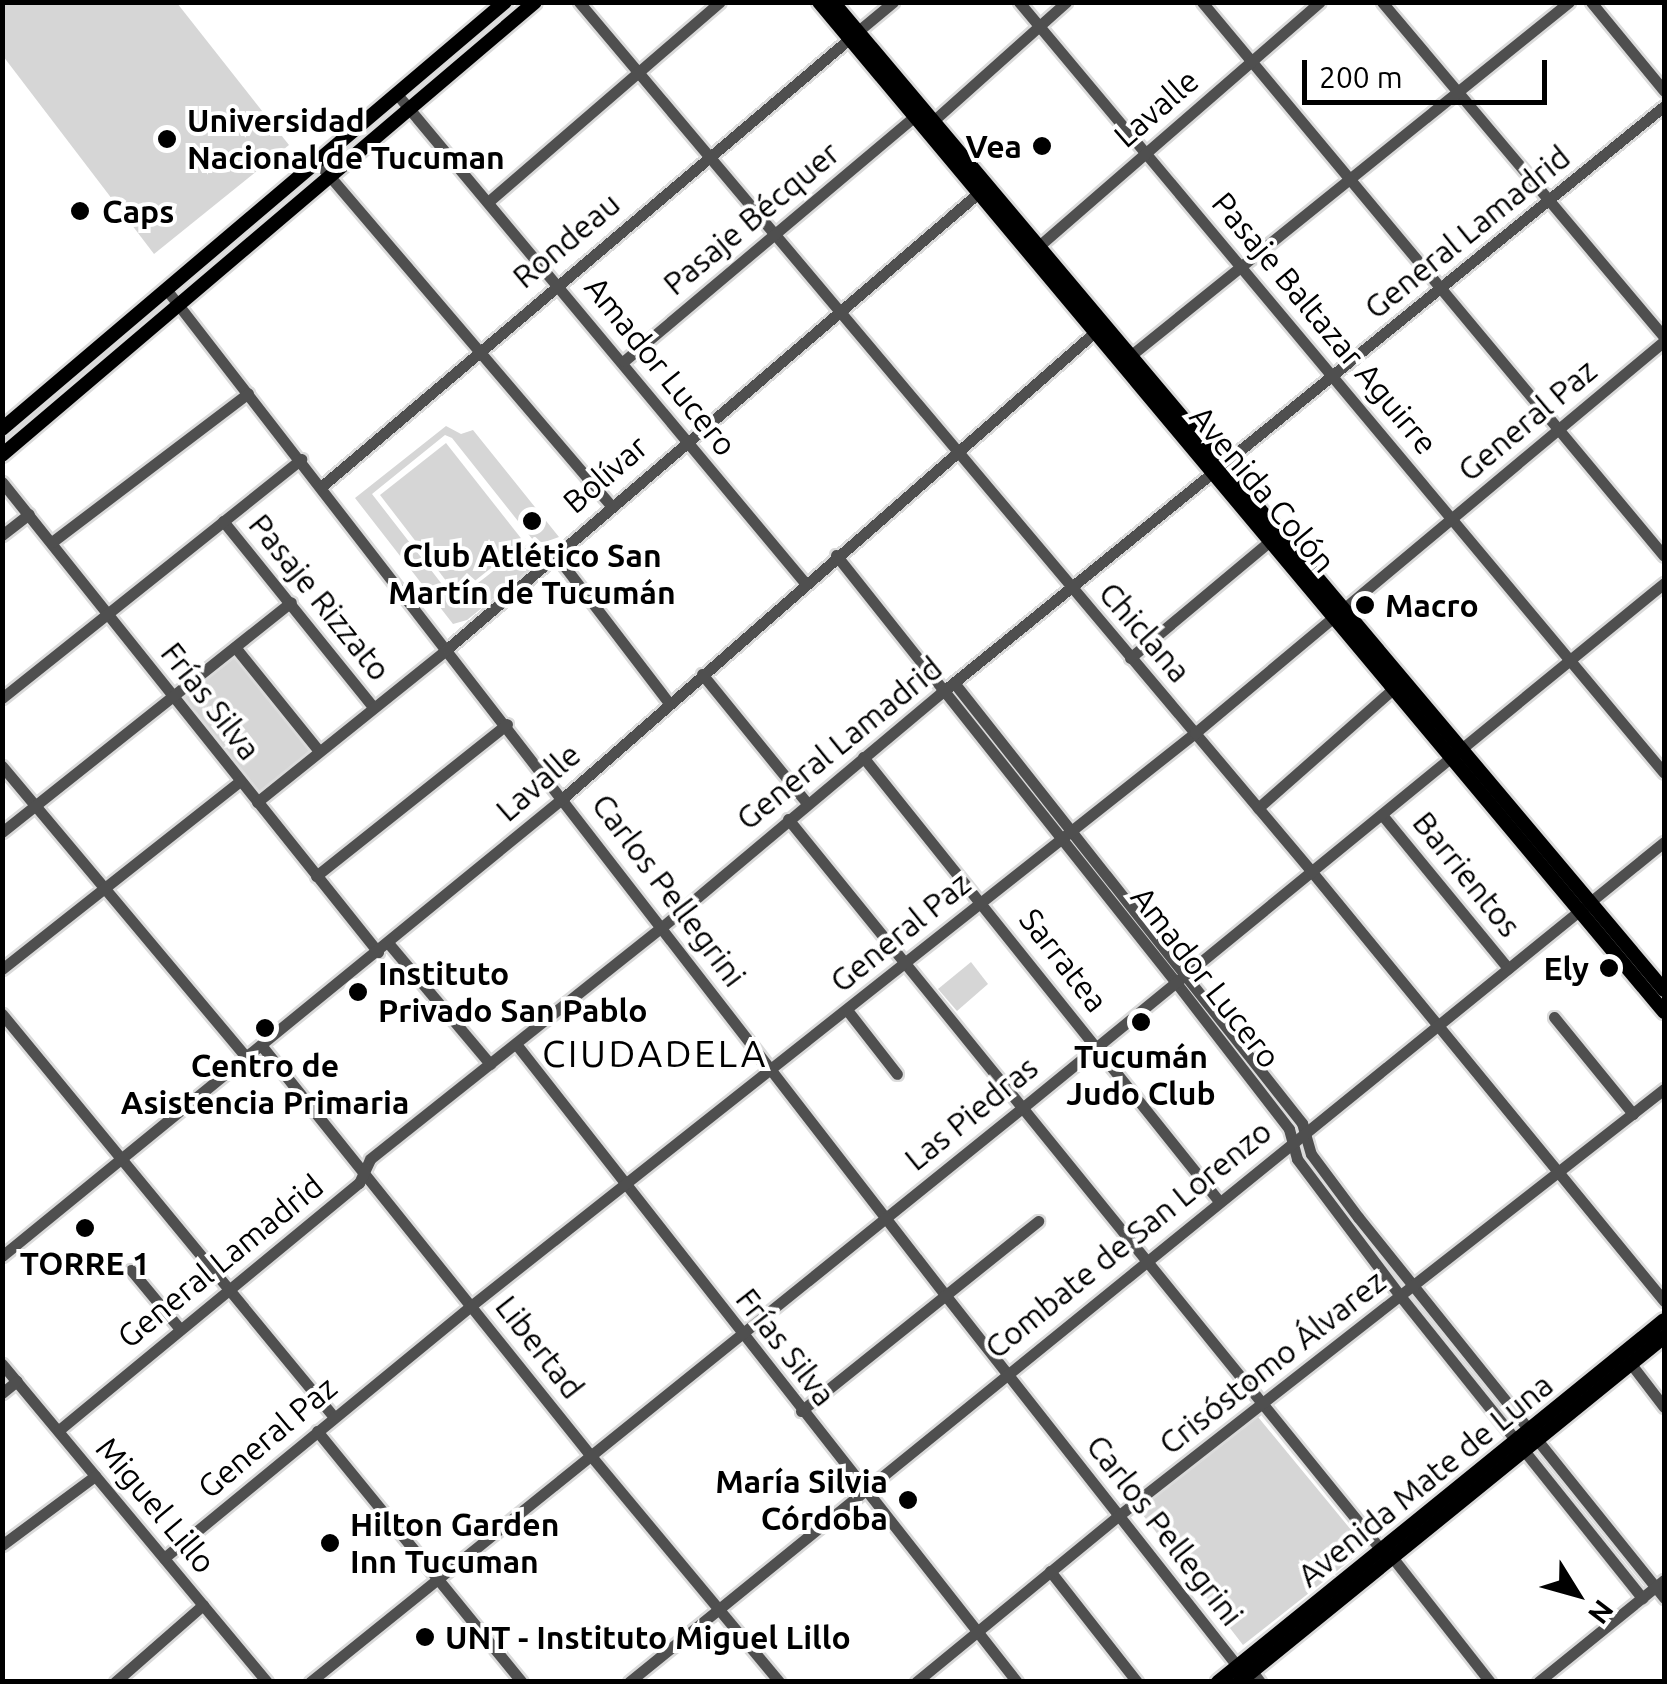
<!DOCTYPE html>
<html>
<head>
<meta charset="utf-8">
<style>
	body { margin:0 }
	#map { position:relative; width:1667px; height:1684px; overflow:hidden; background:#fff; font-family:Ubuntu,sans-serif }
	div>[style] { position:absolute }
	.green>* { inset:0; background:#d6d6d6 }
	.roads { filter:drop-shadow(2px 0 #dbdbdb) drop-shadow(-2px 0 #dbdbdb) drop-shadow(0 2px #dbdbdb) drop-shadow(0 -2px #dbdbdb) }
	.minor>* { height:11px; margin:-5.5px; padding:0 5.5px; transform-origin:5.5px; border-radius:5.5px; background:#4f4f4f }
	.major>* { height:14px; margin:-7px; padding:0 7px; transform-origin:7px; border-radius:7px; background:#000 }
	.dots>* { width:28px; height:28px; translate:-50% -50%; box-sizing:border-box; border:5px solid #fff; border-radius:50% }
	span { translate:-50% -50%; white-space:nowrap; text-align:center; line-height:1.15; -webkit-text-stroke:8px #fff; paint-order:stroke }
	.street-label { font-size:32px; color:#000 }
	.poi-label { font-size:32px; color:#000; font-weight:700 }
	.left { translate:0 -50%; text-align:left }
	.right { translate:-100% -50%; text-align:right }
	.quarter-label { font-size:38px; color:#000; letter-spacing:2.5px }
	.frame { position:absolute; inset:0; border:5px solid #000; pointer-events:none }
	.north { position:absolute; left:1527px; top:1544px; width:100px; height:100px; -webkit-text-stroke:8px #fff; paint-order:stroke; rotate:127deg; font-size:28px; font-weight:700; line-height:40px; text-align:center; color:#000 }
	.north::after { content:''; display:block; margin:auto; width:35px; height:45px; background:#000; clip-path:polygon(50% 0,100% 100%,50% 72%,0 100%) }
	.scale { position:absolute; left:1302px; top:60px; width:245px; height:45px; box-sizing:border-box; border:5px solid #000; border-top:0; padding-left:12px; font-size:30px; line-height:35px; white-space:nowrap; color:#000; -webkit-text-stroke:8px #fff; paint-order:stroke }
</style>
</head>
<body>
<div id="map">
	<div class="green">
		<div style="clip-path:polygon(3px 2px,177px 3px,289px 145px,154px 254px,3px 56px)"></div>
		<div style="clip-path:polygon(164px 297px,169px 303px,3px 448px,3px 433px)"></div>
		<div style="clip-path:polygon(evenodd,446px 426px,461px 434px,473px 430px,559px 537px,545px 542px,544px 558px,467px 620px,453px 624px,355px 498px,446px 426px,445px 435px,452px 438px,533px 540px,455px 601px,372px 494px,445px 435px)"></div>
		<div style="clip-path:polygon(446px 443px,524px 542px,457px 595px,380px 495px)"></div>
		<div style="clip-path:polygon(234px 655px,311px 751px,259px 793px,183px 696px)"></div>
		<div style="clip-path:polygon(971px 962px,988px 984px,957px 1011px,938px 989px)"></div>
		<div style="clip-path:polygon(1258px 1417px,1366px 1548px,1243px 1645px,1139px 1510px)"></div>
	</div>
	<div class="roads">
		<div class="minor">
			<div style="left:579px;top:2px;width:1138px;rotate:49.88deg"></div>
			<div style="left:1312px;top:872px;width:555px;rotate:50.63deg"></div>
			<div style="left:1019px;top:2px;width:1005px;rotate:50.08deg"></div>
			<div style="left:1202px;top:2px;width:721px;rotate:50.17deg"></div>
			<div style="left:1382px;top:2px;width:438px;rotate:49.9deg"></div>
			<div style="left:1591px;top:2px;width:115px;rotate:50.6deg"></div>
			<div style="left:857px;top:32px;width:47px;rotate:-39.8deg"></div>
			<div style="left:396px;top:93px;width:638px;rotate:50.15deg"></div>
			<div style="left:932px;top:122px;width:180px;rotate:-41.8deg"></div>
			<div style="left:315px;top:159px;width:456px;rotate:49.5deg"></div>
			<div style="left:488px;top:202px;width:306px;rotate:-40.8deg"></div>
			<div style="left:1032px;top:252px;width:381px;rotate:-41deg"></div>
			<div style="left:166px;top:289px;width:1274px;rotate:52.24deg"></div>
			<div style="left:946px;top:1296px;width:472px;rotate:51.8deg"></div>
			<div style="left:1238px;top:1667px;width:15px;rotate:16deg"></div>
			<div style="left:1252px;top:1671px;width:14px;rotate:54deg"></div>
			<div style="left:1130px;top:356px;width:564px;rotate:-38.88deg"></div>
			<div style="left:624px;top:361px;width:379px;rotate:-40.1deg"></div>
			<div style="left:2px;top:482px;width:602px;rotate:51.34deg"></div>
			<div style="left:322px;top:486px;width:691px;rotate:-40.3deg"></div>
			<div style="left:223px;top:521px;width:239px;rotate:51.1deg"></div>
			<div style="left:2px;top:535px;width:34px;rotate:-38deg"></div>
			<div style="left:52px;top:542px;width:246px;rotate:-37.2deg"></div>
			<div style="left:555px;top:554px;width:186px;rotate:52.6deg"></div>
			<div style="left:836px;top:555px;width:543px;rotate:51.5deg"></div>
			<div style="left:1174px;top:980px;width:188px;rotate:52.3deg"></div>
			<div style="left:1289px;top:1129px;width:31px;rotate:75deg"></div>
			<div style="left:1297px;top:1159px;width:173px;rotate:53deg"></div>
			<div style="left:1401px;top:1297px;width:386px;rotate:51.3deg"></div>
			<div style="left:235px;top:647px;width:134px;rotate:51.1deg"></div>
			<div style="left:1130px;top:658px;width:184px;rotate:-39.9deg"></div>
			<div style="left:702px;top:674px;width:166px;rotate:50.9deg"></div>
			<div style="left:955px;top:684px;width:560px;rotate:51.68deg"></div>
			<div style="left:1302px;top:1123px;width:32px;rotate:74deg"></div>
			<div style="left:1311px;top:1154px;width:79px;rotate:53.3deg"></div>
			<div style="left:1358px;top:1217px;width:489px;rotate:51.2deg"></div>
			<div style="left:2px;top:698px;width:383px;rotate:-38.6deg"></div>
			<div style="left:863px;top:757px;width:568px;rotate:51.29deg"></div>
			<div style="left:2px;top:766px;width:380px;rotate:50deg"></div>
			<div style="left:257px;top:802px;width:244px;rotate:-38.8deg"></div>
			<div style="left:447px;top:649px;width:706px;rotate:-40.64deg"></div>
			<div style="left:1258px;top:808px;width:181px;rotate:-41.4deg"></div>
			<div style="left:1383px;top:816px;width:197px;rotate:50.6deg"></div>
			<div style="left:788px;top:819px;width:943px;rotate:50.94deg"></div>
			<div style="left:2px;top:832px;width:369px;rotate:-38.5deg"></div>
			<div style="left:316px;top:876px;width:244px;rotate:-38.5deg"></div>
			<div style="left:389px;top:944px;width:157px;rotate:49.9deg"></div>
			<div style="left:2px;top:969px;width:303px;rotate:-38.3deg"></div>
			<div style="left:847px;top:1010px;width:81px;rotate:52deg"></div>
			<div style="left:2px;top:1014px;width:522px;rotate:50.52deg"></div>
			<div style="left:1554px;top:1017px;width:125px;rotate:50.8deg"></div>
			<div style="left:516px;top:1044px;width:811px;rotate:51.86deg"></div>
			<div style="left:261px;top:1045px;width:527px;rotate:51.24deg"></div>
			<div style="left:591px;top:1456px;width:294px;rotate:50.2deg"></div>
			<div style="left:2px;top:1256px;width:724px;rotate:-39.23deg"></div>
			<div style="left:563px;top:798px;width:707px;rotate:-41.22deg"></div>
			<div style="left:131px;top:1270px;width:77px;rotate:50.3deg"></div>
			<div style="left:2px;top:1364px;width:414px;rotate:50.2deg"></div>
			<div style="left:1631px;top:1364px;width:54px;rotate:52.5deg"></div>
			<div style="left:2px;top:1393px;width:19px;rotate:-39deg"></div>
			<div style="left:801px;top:1411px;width:304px;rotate:-38.7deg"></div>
			<div style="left:59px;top:1430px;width:389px;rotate:-39.5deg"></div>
			<div style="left:359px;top:1183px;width:26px;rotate:-65deg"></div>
			<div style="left:370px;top:1159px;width:373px;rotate:-38.5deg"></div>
			<div style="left:662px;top:927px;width:364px;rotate:-40deg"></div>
			<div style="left:941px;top:693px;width:931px;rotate:-39.07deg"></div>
			<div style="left:317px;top:1431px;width:324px;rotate:50.8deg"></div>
			<div style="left:2px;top:1545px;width:116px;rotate:-36.6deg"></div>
			<div style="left:1392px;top:1557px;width:159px;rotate:51.9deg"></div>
			<div style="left:164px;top:1558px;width:399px;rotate:-39.4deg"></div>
			<div style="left:472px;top:1305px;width:922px;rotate:-38.35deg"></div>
			<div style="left:1195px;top:733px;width:611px;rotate:-39.89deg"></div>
			<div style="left:1050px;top:1571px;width:141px;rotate:51.9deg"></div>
			<div style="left:115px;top:1682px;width:117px;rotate:-41.2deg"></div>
			<div style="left:310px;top:1682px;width:913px;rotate:-38.87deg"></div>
			<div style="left:1021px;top:1109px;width:831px;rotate:-39.28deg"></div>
			<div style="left:629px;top:1682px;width:1333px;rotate:-39.06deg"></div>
			<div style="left:916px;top:1682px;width:261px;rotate:-39.4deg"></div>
			<div style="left:1118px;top:1516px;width:693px;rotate:-38.03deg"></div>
			<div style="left:1538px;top:1682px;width:162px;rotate:-39deg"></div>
		</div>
		<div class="major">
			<div style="left:819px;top:2px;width:1317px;rotate:50.08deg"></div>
			<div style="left:833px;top:2px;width:1291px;rotate:49.93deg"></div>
			<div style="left:2px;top:429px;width:660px;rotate:-40.33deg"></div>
			<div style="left:2px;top:455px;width:699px;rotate:-40.36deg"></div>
			<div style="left:1218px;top:1682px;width:574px;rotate:-39.06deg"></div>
			<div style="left:1239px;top:1682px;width:547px;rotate:-39.07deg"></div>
		</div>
	</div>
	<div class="dots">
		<div style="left:167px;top:139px;background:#000"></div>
		<div style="left:1042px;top:146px;background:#000"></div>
		<div style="left:80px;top:211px;background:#000"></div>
		<div style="left:532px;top:521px;background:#000"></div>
		<div style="left:1365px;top:605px;background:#000"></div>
		<div style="left:1609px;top:968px;background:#000"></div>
		<div style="left:358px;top:992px;background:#000"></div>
		<div style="left:1141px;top:1022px;background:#000"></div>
		<div style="left:265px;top:1028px;background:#000"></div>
		<div style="left:85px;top:1228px;background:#000"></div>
		<div style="left:908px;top:1500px;background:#000"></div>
		<div style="left:330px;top:1543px;background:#000"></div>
		<div style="left:425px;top:1637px;background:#000"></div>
	</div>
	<div class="street-label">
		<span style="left:1156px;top:108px;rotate:-41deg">Lavalle</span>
		<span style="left:751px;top:218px;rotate:-40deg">Pasaje Bécquer</span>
		<span style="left:1467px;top:232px;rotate:-39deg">General Lamadrid</span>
		<span style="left:566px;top:240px;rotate:-40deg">Rondeau</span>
		<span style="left:1325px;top:323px;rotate:50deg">Pasaje Baltazar Aguirre</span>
		<span style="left:661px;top:366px;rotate:51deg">Amador Lucero</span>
		<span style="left:1527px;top:420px;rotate:-40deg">General Paz</span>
		<span style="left:605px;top:474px;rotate:-41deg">Bolívar</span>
		<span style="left:1263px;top:489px;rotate:50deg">Avenida Colón</span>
		<span style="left:320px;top:597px;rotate:51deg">Pasaje Rizzato</span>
		<span style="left:1145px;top:632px;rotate:49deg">Chiclana</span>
		<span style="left:211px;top:701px;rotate:52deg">Frías Silva</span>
		<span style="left:839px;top:743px;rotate:-39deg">General Lamadrid</span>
		<span style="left:538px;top:782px;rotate:-41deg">Lavalle</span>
		<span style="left:1467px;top:874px;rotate:51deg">Barrientos</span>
		<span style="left:669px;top:890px;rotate:53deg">Carlos Pellegrini</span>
		<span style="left:900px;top:932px;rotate:-39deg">General Paz</span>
		<span style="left:1064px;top:960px;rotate:52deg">Sarratea</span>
		<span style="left:1206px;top:977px;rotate:52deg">Amador Lucero</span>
		<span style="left:971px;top:1113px;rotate:-39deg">Las Piedras</span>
		<span style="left:1128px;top:1239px;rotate:-39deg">Combate de San Lorenzo</span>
		<span style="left:220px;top:1261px;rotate:-39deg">General Lamadrid</span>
		<span style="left:540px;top:1347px;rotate:52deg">Libertad</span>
		<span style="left:786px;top:1347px;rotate:52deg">Frías Silva</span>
		<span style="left:1272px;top:1362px;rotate:-38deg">Crisóstomo Álvarez</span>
		<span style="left:267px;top:1437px;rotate:-40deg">General Paz</span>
		<span style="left:1425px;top:1480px;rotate:-39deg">Avenida Mate de Luna</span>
		<span style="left:156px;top:1505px;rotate:50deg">Miguel Lillo</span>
		<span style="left:1165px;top:1530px;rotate:52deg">Carlos Pellegrini</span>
	</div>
	<div class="poi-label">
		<span class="left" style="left:187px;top:139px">Universidad<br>Nacional de Tucuman</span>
		<span class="right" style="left:1022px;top:146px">Vea</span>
		<span class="left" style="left:102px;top:211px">Caps</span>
		<span style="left:532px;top:574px">Club Atlético San<br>Martín de Tucumán</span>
		<span class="left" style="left:1385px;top:605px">Macro</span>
		<span class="right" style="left:1589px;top:968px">Ely</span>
		<span class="left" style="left:378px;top:992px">Instituto<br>Privado San Pablo</span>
		<span style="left:1141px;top:1075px">Tucumán<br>Judo Club</span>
		<span style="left:265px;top:1084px">Centro de<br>Asistencia Primaria</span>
		<span style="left:85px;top:1263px">TORRE 1</span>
		<span class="right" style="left:888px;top:1500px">María Silvia<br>Córdoba</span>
		<span class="left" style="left:350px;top:1543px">Hilton Garden<br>Inn Tucuman</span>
		<span class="left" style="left:445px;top:1637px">UNT - Instituto Miguel Lillo</span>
	</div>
	<div class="quarter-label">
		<span style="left:655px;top:1054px">CIUDADELA</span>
	</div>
	<div class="frame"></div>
	<div class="north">N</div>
	<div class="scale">200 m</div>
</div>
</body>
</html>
